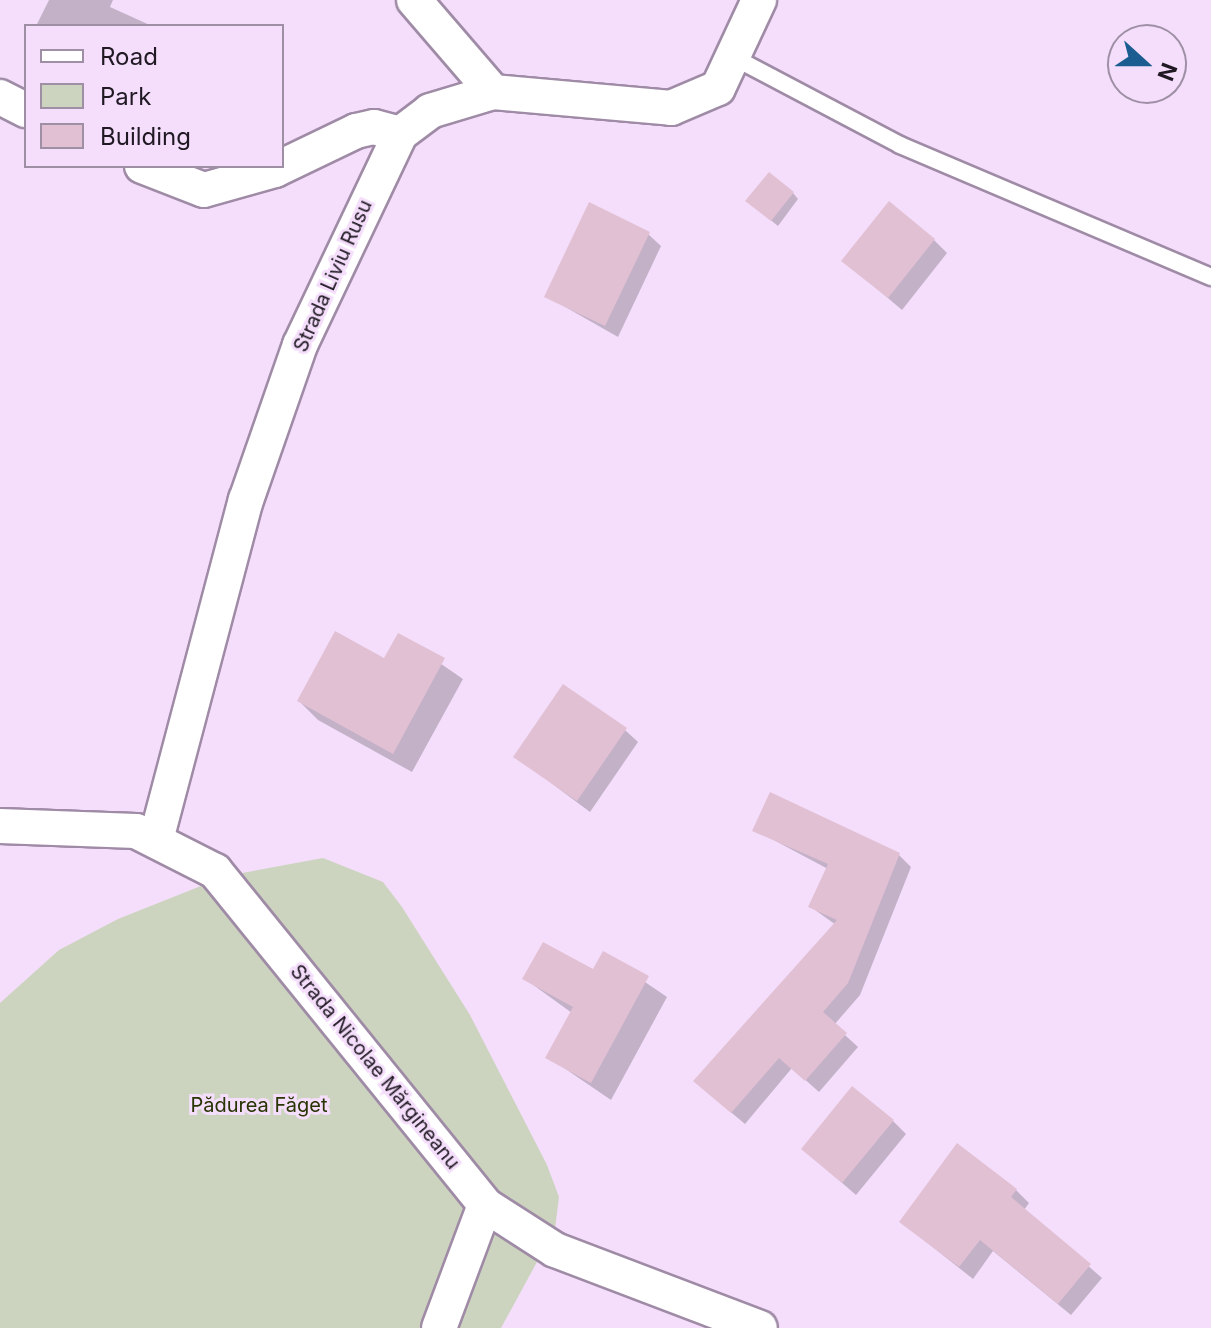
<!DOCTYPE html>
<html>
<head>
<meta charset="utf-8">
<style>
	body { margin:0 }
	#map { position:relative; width:1211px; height:1328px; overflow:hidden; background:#f4defb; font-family:Inter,sans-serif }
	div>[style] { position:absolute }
	.green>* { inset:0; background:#ccd4bf }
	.shadow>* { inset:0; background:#0003 }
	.building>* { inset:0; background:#e2c0d3 }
	.roads { filter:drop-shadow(2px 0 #9f8ba6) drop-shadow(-2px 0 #9f8ba6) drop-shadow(0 2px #9f8ba6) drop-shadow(0 -2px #9f8ba6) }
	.service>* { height:16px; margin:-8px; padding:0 8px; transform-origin:8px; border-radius:8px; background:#fff }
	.minor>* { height:34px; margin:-17px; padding:0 17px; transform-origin:17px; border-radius:17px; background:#fff }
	span { translate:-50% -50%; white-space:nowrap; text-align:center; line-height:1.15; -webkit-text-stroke:6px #f4defb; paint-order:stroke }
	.street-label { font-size:20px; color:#201923 }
	.park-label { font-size:20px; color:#283402 }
	.legend { position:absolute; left:24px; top:24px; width:260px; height:144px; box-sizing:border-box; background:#f4defb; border:2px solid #9f8fa5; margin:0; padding:10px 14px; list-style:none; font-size:24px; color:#201923 }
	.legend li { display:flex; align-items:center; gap:16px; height:40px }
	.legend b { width:40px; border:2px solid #9f8fa5 }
	.north { position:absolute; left:1107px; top:24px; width:80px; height:80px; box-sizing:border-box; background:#f4defb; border:2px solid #9f8fa5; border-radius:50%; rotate:111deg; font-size:22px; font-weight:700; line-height:32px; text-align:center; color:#201923 }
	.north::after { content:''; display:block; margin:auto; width:28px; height:36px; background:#1b5c91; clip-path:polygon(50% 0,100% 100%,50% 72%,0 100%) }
</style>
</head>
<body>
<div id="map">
	<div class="green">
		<div style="clip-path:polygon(323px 858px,383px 882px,402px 907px,470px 1015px,547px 1165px,559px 1197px,555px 1229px,501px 1328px,0 1328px,0 1003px,59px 950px,118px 919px,226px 876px)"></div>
	</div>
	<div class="shadow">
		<div style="clip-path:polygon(49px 0,113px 0,110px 7px,152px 26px,36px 26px)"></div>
		<div style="clip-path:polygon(793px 193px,798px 199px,778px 226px,754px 207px)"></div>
		<div style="clip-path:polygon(648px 234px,661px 246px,618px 337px,546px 296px)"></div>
		<div style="clip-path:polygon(934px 240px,947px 253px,902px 310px,844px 261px)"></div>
		<div style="clip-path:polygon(399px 635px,463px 679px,412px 772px,318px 720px,299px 701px,385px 660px)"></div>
		<div style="clip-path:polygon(625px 730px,638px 742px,590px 812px,515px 756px)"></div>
		<div style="clip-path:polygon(755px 830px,899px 855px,911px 867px,860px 995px,834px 1025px,858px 1047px,819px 1092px,792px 1068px,745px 1124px,708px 1093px,836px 925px,811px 907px,828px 869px)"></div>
		<div style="clip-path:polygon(604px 954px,667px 997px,611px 1100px,548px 1057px,572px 1013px,525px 979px,594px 972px)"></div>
		<div style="clip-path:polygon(893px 1121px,906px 1134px,856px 1195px,803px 1149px)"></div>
		<div style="clip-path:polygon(957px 1146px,1016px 1190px,1029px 1203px,1024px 1210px,1102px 1278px,1071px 1315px,993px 1251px,973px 1279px,901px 1222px)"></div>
	</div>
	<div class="building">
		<div style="clip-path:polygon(769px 172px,794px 192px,771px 221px,745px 201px)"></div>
		<div style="clip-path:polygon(889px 201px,935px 239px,888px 298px,841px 261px)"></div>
		<div style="clip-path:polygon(589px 202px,650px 232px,605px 326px,544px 297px)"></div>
		<div style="clip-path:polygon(335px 631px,384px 658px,398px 633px,445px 658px,393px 754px,297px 701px)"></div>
		<div style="clip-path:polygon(563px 684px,627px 728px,577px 801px,513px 757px)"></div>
		<div style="clip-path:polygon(770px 792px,900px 853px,848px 983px,823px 1012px,847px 1033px,805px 1081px,779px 1058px,731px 1113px,693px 1081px,837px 920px,808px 907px,828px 864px,752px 831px)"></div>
		<div style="clip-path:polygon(543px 942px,593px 969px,603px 951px,649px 976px,591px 1083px,545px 1058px,573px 1007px,522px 979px)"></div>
		<div style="clip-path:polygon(852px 1086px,894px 1120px,842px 1183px,801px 1149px)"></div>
		<div style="clip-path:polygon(957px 1143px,1017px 1189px,1011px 1197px,1091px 1264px,1058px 1304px,980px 1240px,959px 1267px,899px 1222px)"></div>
	</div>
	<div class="roads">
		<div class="service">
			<div style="left:737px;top:59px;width:184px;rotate:27.8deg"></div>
			<div style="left:900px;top:145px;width:338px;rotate:23deg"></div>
		</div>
		<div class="minor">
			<div style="left:414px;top:0;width:121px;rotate:49.3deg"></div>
			<div style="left:0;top:97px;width:29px;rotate:27deg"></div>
			<div style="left:142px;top:166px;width:66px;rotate:21.2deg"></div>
			<div style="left:204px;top:190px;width:74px;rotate:-15.7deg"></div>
			<div style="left:275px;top:170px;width:90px;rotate:-25.7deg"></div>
			<div style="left:356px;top:131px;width:18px;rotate:-13deg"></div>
			<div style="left:374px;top:127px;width:27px;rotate:15deg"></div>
			<div style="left:0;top:826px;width:136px;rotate:2.1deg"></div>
			<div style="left:136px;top:831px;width:89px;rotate:26.9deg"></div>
			<div style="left:215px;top:871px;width:429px;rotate:51deg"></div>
			<div style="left:485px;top:1205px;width:83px;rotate:32.7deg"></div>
			<div style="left:555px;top:1250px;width:219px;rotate:20.8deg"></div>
			<div style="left:157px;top:836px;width:348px;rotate:-75.2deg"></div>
			<div style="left:246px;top:500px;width:164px;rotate:-70.8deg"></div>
			<div style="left:300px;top:345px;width:233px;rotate:-64.6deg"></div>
			<div style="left:400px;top:134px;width:38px;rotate:-37deg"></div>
			<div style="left:430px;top:111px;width:66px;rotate:-16.8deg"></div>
			<div style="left:493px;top:92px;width:179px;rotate:5.1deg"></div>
			<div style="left:671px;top:108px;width:51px;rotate:-23.1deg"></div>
			<div style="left:718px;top:88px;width:97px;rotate:-65deg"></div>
			<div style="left:439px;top:1328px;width:131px;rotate:-69.5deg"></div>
		</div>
	</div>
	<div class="street-label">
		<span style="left:333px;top:276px;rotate:-66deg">Strada Liviu Rusu</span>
		<span style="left:375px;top:1067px;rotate:51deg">Strada Nicolae Mărgineanu</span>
	</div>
	<div class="park-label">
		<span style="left:259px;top:1105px">Pădurea Făget</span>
	</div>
	<ul class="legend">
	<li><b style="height:10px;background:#fff"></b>Road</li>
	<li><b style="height:22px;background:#ccd4bf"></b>Park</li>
	<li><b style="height:22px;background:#e2c0d3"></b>Building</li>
	</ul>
	<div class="north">N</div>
</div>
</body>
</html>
